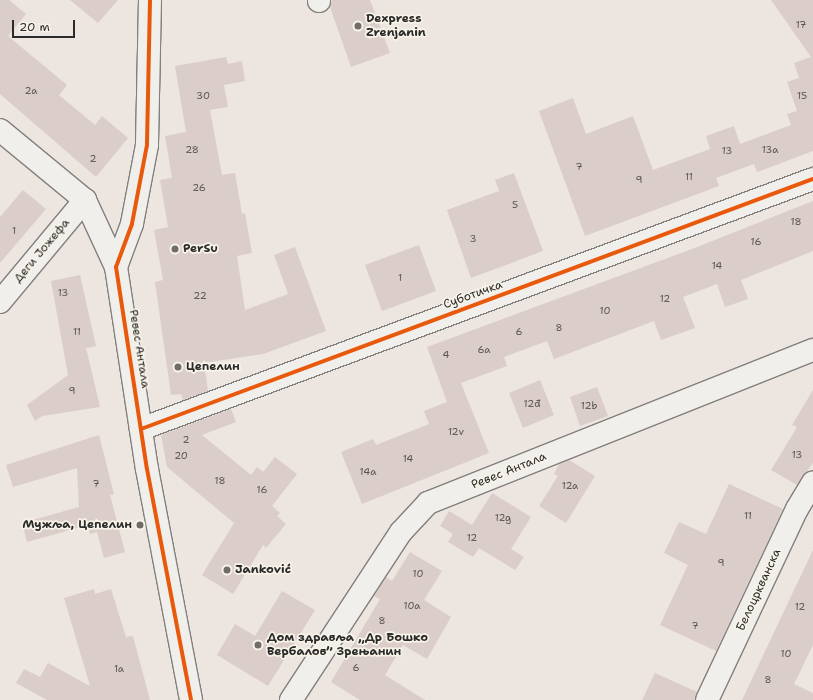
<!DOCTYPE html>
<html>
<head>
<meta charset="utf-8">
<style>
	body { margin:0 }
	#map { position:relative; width:813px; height:700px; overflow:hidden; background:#ede5e0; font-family:"Shantell Sans",sans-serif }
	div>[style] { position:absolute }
	.building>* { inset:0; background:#dbcdc9 }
	.roads { filter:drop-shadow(1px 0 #827f7c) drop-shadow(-1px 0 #827f7c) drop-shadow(0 1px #827f7c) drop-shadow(0 -1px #827f7c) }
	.minor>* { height:22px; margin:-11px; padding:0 11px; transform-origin:11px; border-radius:11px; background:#f1efeb }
	.cycleway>* { height:4px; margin:-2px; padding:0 2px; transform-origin:2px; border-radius:2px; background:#e8590c }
	.dots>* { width:11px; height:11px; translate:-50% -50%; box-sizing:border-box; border:2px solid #f7f3e8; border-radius:50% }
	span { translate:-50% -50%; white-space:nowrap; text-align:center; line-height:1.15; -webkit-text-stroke:3.5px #f7f3e8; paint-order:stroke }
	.number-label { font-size:10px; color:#575452 }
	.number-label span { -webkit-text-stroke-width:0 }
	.poi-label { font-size:12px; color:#2b2b2b; font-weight:700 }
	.left { translate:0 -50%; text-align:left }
	.right { translate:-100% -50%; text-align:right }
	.street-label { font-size:12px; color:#2b2b2b }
	.scale { position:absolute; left:12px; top:20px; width:63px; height:18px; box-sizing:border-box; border:2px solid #2b2b2b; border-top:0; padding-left:5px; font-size:12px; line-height:14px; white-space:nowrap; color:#2b2b2b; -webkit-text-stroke:3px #f7f3e8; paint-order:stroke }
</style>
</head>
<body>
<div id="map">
	<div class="building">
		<div style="clip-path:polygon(0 0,9px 0,26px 14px,8px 36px,67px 85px,59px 95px,95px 125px,102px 116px,128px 138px,96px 177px,0 94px)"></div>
		<div style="clip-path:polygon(70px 0,118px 0,98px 23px)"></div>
		<div style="clip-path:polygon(332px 0,370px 0,390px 53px,351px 67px,330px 7px)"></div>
		<div style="clip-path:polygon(771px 0,813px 0,813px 151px,757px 172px,754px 164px,716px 178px,719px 186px,585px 236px,539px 111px,573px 98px,586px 134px,633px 116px,653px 170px,710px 149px,706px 136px,734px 126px,740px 144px,791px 125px,787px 114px,797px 111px,787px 82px,799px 78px,794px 63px,811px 57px)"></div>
		<div style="clip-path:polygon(226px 57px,228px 64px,242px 61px,245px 81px,224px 85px,228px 107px,210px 110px,222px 175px,235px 173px,242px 214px,245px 213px,252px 253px,237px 256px,245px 310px,288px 294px,274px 255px,295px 247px,326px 331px,263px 354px,204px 363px,208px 391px,183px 400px,181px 394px,171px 395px,155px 282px,163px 280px,154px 230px,168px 227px,160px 180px,172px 178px,165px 136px,186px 132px,175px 66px)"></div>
		<div style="clip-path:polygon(514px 173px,543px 251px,471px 278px,447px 210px,499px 191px,495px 180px)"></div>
		<div style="clip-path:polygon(23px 190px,46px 209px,0 263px,0 217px)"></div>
		<div style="clip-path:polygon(813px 201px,813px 251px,741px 280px,748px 299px,725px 307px,717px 284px,683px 297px,695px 328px,661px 340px,654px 321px,554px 359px,547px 341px,504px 357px,507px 366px,461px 383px,489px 453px,362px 504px,341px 452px,373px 439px,376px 445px,429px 424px,424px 411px,447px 402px,427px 347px,692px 249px)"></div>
		<div style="clip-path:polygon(419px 245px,436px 291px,382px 311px,365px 265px)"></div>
		<div style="clip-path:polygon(80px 275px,96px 346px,86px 348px,100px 407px,42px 416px,35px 421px,27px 405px,68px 375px,51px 281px)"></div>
		<div style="clip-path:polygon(540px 380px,554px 415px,523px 428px,509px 393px)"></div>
		<div style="clip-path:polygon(597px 387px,608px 416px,580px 426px,570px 397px)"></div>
		<div style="clip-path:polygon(813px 390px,813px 463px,797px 485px,771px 470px,797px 427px,792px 425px)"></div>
		<div style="clip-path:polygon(231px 409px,236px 422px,202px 435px,251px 475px,257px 467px,263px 472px,275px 457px,297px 474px,272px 506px,280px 513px,277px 516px,286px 524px,266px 548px,263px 545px,233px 594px,202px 575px,234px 523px,167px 467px,161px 435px)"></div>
		<div style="clip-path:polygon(99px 435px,114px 494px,110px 495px,125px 552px,104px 558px,97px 532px,90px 534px,88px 525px,27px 542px,22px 523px,79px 507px,77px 468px,13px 487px,6px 465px)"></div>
		<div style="clip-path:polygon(569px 460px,595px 476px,566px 523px,539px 506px,558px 476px,554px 474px,559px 464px)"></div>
		<div style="clip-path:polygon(729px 484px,783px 509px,716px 651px,660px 625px,688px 565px,664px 553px,679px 522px,706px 534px)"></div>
		<div style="clip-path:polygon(492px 493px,531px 517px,511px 549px,524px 557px,515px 570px,479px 548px,473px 557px,448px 542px,453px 534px,440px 526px,449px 511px,472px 525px)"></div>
		<div style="clip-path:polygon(813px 550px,813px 645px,794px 684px,813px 693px,813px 700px,742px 700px)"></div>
		<div style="clip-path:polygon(410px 552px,442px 571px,424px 600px,451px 617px,427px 659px,403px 645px,385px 675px,425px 700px,360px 700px,331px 682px,380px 599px,374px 596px,386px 577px,392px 581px)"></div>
		<div style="clip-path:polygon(94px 589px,95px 594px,111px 589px,126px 637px,133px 636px,150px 700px,47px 700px,16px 683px,24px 669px,40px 677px,48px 663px,90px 686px,64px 598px)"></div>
		<div style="clip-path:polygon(282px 591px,315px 610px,268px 686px,217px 655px,235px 624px,255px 636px)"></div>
		<div style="clip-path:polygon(655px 673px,697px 692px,695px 700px,642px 700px)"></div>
	</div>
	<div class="roads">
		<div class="minor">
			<div style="left:150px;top:0;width:145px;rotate:91.2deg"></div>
			<div style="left:147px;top:145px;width:80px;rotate:100.8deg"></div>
			<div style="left:132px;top:224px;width:46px;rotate:110.4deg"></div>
			<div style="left:116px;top:267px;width:204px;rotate:81.3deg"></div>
			<div style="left:147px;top:469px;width:235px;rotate:79.2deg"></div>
			<div style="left:319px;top:0;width:1px;rotate:90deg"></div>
			<div style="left:0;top:130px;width:110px;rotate:39.5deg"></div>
			<div style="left:85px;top:200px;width:74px;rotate:65.2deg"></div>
			<div style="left:0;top:302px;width:133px;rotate:-50.2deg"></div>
			<div style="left:141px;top:429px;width:717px;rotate:-20.41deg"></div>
			<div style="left:291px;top:700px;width:201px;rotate:-56.8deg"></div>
			<div style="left:401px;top:532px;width:40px;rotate:-47deg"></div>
			<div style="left:428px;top:503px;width:414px;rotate:-21.7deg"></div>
			<div style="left:707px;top:700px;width:211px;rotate:-64.8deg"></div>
			<div style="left:797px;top:509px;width:31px;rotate:-59deg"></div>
		</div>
	</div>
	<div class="cycleway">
		<div style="left:150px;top:0;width:145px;rotate:91.2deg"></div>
		<div style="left:147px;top:145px;width:80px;rotate:100.8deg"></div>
		<div style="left:132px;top:224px;width:46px;rotate:110.4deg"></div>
		<div style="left:116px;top:267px;width:204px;rotate:81.3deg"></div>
		<div style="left:147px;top:469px;width:235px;rotate:79.2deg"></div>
		<div style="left:141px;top:429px;width:717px;rotate:-20.41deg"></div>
	</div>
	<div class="dots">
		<div style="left:358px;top:26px;background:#6f6c6a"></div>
		<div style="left:175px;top:249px;background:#6f6c6a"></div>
		<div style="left:178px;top:367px;background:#6f6c6a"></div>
		<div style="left:140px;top:525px;background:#6f6c6a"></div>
		<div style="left:227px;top:570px;background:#6f6c6a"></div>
		<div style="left:258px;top:645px;background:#6f6c6a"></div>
	</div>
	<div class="number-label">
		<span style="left:801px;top:25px">17</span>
		<span style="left:31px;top:91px">2a</span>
		<span style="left:203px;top:96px">30</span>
		<span style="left:802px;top:96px">15</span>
		<span style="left:192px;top:150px">28</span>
		<span style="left:770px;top:150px">13a</span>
		<span style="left:727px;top:151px">13</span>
		<span style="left:93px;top:159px">2</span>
		<span style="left:579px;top:167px">7</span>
		<span style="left:689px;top:177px">11</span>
		<span style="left:639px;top:180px">9</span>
		<span style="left:199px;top:188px">26</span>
		<span style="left:515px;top:205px">5</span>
		<span style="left:796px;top:222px">18</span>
		<span style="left:14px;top:231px">1</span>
		<span style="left:473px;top:239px">3</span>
		<span style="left:756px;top:242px">16</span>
		<span style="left:717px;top:266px">14</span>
		<span style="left:400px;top:278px">1</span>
		<span style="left:63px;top:293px">13</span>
		<span style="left:200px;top:296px">22</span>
		<span style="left:665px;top:299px">12</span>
		<span style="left:605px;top:311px">10</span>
		<span style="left:559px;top:328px">8</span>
		<span style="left:77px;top:332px">11</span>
		<span style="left:519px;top:332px">6</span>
		<span style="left:484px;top:350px">6a</span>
		<span style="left:446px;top:355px">4</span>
		<span style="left:72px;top:391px">9</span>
		<span style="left:532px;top:404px">12đ</span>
		<span style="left:589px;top:406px">12b</span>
		<span style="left:456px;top:432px">12v</span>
		<span style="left:186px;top:440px">2</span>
		<span style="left:797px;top:455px">13</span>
		<span style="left:181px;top:456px">20</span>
		<span style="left:408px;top:459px">14</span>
		<span style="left:368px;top:472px">14a</span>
		<span style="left:220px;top:481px">18</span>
		<span style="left:96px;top:484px">7</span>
		<span style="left:570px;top:486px">12a</span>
		<span style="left:262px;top:490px">16</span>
		<span style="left:748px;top:516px">11</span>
		<span style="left:503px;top:518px">12g</span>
		<span style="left:472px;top:538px">12</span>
		<span style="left:721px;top:563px">9</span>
		<span style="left:418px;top:574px">10</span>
		<span style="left:412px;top:606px">10a</span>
		<span style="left:800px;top:607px">12</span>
		<span style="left:382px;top:621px">8</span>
		<span style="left:695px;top:626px">7</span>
		<span style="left:786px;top:654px">10</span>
		<span style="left:356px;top:668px">6</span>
		<span style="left:119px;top:669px">1a</span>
		<span style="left:768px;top:680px">8</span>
	</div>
	<div class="poi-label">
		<span class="left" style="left:366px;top:26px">Dexpress<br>Zrenjanin</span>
		<span class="left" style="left:183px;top:249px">PerSu</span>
		<span class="left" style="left:186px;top:367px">Цепелин</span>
		<span class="right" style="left:132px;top:525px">Мужља, Цепелин</span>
		<span class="left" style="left:235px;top:570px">Janković</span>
		<span class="left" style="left:267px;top:645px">Дом здравља „Др Бошко<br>Вербалов” Зрењанин</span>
	</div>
	<div class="street-label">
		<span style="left:42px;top:251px;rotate:-50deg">Деги Јожефа</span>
		<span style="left:473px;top:295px;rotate:-20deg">Суботичка</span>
		<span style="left:139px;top:349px;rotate:81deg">Ревес Антала</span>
		<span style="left:509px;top:471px;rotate:-22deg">Ревес Антала</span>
		<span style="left:759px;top:590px;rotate:-65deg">Белоцркванска</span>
	</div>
	<div class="scale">20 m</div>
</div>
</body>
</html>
